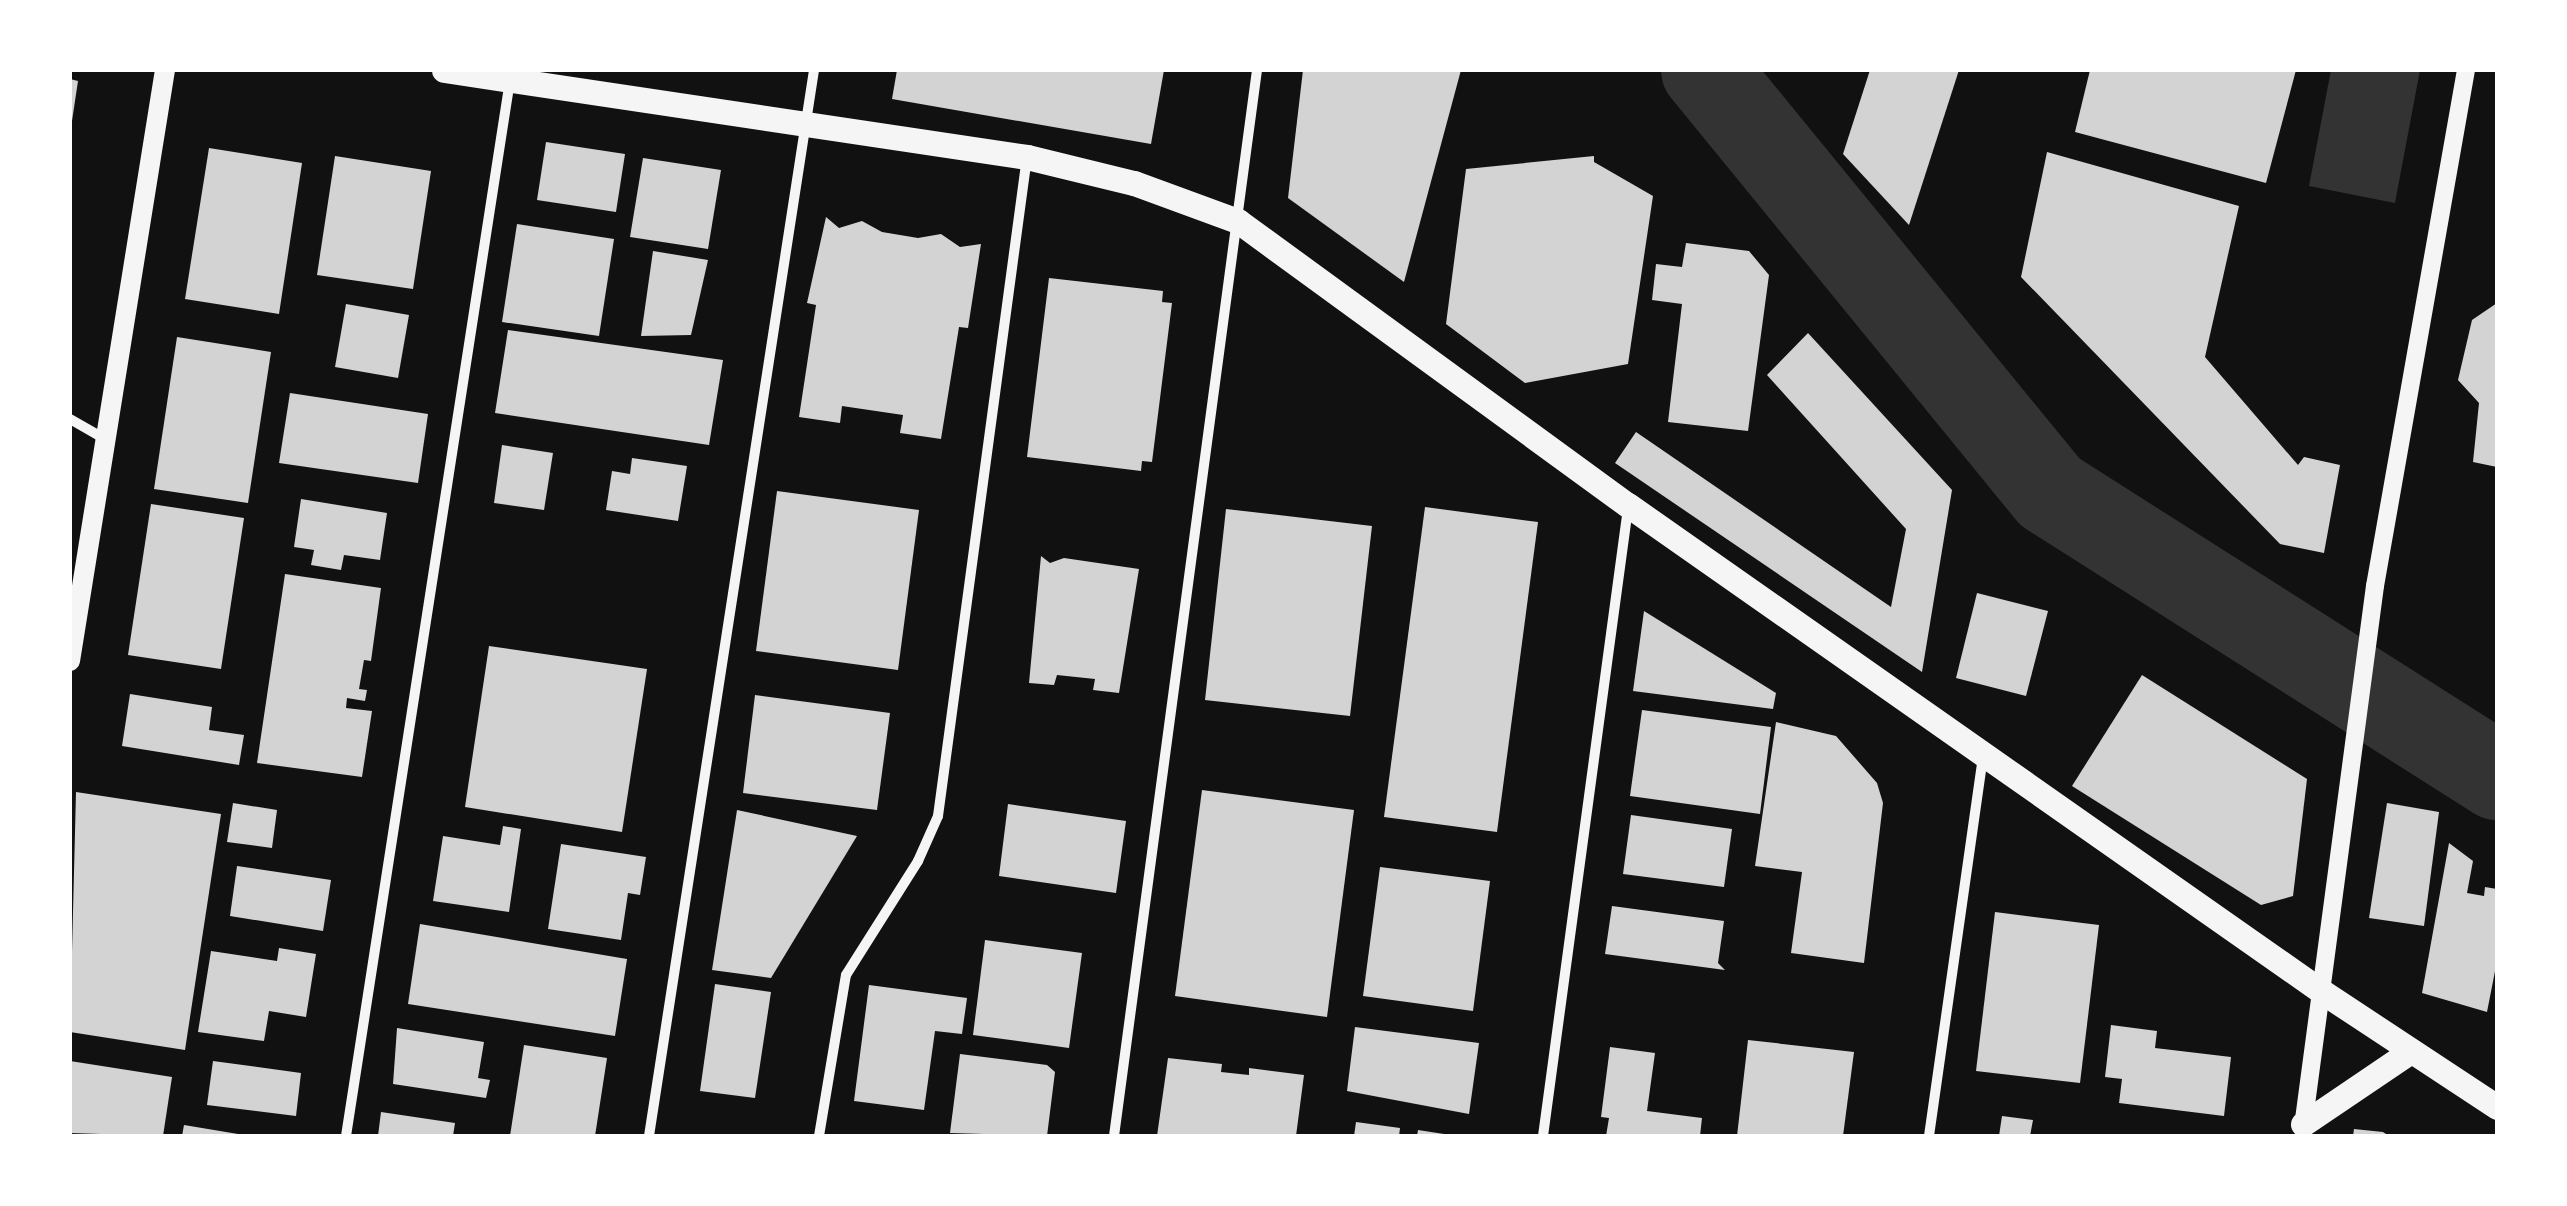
<!DOCTYPE html>
<html>
<head>
<meta charset="utf-8">
<style>
	body { margin:0 }
	#map { position:relative; width:2567px; height:1206px; overflow:hidden; background:#111; font-family:Manrope,sans-serif }
	div>[style] { position:absolute }
	.water>* { inset:0; background:#333 }
	.river>* { height:88px; margin:-44px; padding:0 44px; transform-origin:44px; border-radius:44px; background:#333 }
	.building>* { inset:0; background:#d3d3d3 }
	.minor>* { height:10px; margin:-5px; padding:0 5px; transform-origin:5px; border-radius:5px; background:#f5f5f5 }
	.tertiary>* { height:18px; margin:-9px; padding:0 9px; transform-origin:9px; border-radius:9px; background:#f5f5f5 }
	.secondary>* { height:20px; margin:-10px; padding:0 10px; transform-origin:10px; border-radius:10px; background:#f5f5f5 }
	.primary>* { height:25px; margin:-12.5px; padding:0 12.5px; transform-origin:12.5px; border-radius:12.5px; background:#f5f5f5 }
	span { translate:-50% -50%; white-space:nowrap; text-align:center; line-height:1.15; -webkit-text-stroke:8px #fff; paint-order:stroke }
	.frame { position:absolute; inset:0; border:72px solid #fff; pointer-events:none }
</style>
</head>
<body>
<div id="map">
	<div class="water">
		<div style="clip-path:polygon(2331px 70px,2420px 70px,2395px 203px,2309px 186px)"></div>
	</div>
	<div class="river">
		<div style="left:1705px;top:70px;width:545px;rotate:50.73deg"></div>
		<div style="left:2050px;top:492px;width:530px;rotate:32.43deg"></div>
	</div>
	<div class="building">
		<div style="clip-path:polygon(897px 70px,1164px 70px,1151px 144px,892px 99px)"></div>
		<div style="clip-path:polygon(1303px 70px,1461px 70px,1404px 282px,1288px 198px)"></div>
		<div style="clip-path:polygon(1870px 70px,1959px 70px,1909px 225px,1843px 154px)"></div>
		<div style="clip-path:polygon(2090px 70px,2296px 70px,2266px 183px,2075px 132px)"></div>
		<div style="clip-path:polygon(70px 79px,78px 81px,72px 121px,70px 121px)"></div>
		<div style="clip-path:polygon(546px 142px,625px 154px,616px 212px,537px 200px)"></div>
		<div style="clip-path:polygon(209px 148px,302px 163px,279px 314px,185px 299px)"></div>
		<div style="clip-path:polygon(2047px 152px,2239px 206px,2205px 357px,2298px 465px,2304px 457px,2340px 465px,2324px 553px,2280px 544px,2021px 277px)"></div>
		<div style="clip-path:polygon(335px 156px,431px 171px,413px 289px,317px 275px)"></div>
		<div style="clip-path:polygon(1594px 156px,1594px 162px,1653px 196px,1628px 364px,1525px 383px,1446px 324px,1466px 169px)"></div>
		<div style="clip-path:polygon(643px 158px,721px 170px,708px 249px,630px 237px)"></div>
		<div style="clip-path:polygon(826px 217px,839px 228px,862px 221px,882px 232px,918px 238px,941px 234px,960px 247px,981px 244px,968px 328px,959px 327px,941px 439px,900px 433px,903px 415px,842px 406px,840px 423px,799px 417px,816px 305px,807px 303px)"></div>
		<div style="clip-path:polygon(517px 224px,614px 239px,599px 336px,502px 322px)"></div>
		<div style="clip-path:polygon(1686px 243px,1749px 251px,1769px 275px,1748px 431px,1668px 422px,1682px 304px,1652px 300px,1656px 264px,1682px 267px)"></div>
		<div style="clip-path:polygon(653px 251px,708px 260px,691px 335px,641px 336px)"></div>
		<div style="clip-path:polygon(1049px 278px,1163px 291px,1162px 302px,1172px 303px,1152px 462px,1142px 461px,1141px 471px,1027px 457px)"></div>
		<div style="clip-path:polygon(2497px 303px,2497px 467px,2473px 462px,2479px 403px,2458px 380px,2472px 320px)"></div>
		<div style="clip-path:polygon(346px 304px,409px 315px,398px 378px,335px 367px)"></div>
		<div style="clip-path:polygon(508px 330px,723px 360px,709px 445px,495px 413px)"></div>
		<div style="clip-path:polygon(1808px 333px,1952px 490px,1922px 672px,1615px 463px,1636px 432px,1891px 607px,1906px 529px,1767px 375px)"></div>
		<div style="clip-path:polygon(177px 337px,271px 352px,248px 503px,154px 489px)"></div>
		<div style="clip-path:polygon(290px 393px,428px 414px,418px 483px,279px 463px)"></div>
		<div style="clip-path:polygon(502px 445px,553px 453px,544px 510px,494px 503px)"></div>
		<div style="clip-path:polygon(632px 458px,687px 466px,678px 521px,606px 510px,612px 471px,630px 474px)"></div>
		<div style="clip-path:polygon(777px 491px,919px 510px,898px 670px,756px 651px)"></div>
		<div style="clip-path:polygon(301px 499px,387px 513px,380px 560px,344px 555px,341px 570px,311px 565px,314px 550px,294px 547px)"></div>
		<div style="clip-path:polygon(151px 504px,244px 518px,221px 669px,128px 655px)"></div>
		<div style="clip-path:polygon(1425px 507px,1538px 522px,1497px 832px,1384px 817px)"></div>
		<div style="clip-path:polygon(1226px 509px,1372px 526px,1350px 716px,1205px 700px)"></div>
		<div style="clip-path:polygon(1041px 556px,1050px 563px,1064px 558px,1139px 569px,1119px 693px,1093px 690px,1095px 679px,1057px 675px,1054px 685px,1029px 683px)"></div>
		<div style="clip-path:polygon(285px 574px,381px 588px,371px 661px,364px 660px,359px 689px,367px 690px,365px 701px,347px 698px,346px 708px,372px 711px,362px 777px,257px 763px)"></div>
		<div style="clip-path:polygon(1977px 593px,2048px 611px,2026px 696px,1956px 678px)"></div>
		<div style="clip-path:polygon(1644px 611px,1776px 693px,1773px 709px,1633px 691px)"></div>
		<div style="clip-path:polygon(489px 646px,647px 669px,622px 832px,465px 807px)"></div>
		<div style="clip-path:polygon(2142px 675px,2307px 779px,2293px 896px,2261px 905px,2072px 786px)"></div>
		<div style="clip-path:polygon(130px 694px,212px 707px,209px 730px,244px 735px,239px 765px,122px 746px)"></div>
		<div style="clip-path:polygon(755px 695px,890px 713px,877px 810px,743px 793px)"></div>
		<div style="clip-path:polygon(1642px 710px,1771px 727px,1760px 814px,1630px 796px)"></div>
		<div style="clip-path:polygon(1776px 722px,1836px 736px,1877px 783px,1883px 803px,1864px 963px,1791px 953px,1802px 872px,1755px 866px)"></div>
		<div style="clip-path:polygon(1202px 790px,1354px 810px,1327px 1017px,1175px 996px)"></div>
		<div style="clip-path:polygon(76px 792px,221px 814px,185px 1050px,70px 1032px)"></div>
		<div style="clip-path:polygon(233px 803px,277px 810px,272px 848px,227px 842px)"></div>
		<div style="clip-path:polygon(2387px 803px,2439px 812px,2424px 926px,2369px 918px)"></div>
		<div style="clip-path:polygon(1008px 804px,1126px 821px,1116px 893px,999px 876px)"></div>
		<div style="clip-path:polygon(737px 810px,857px 836px,771px 978px,712px 970px)"></div>
		<div style="clip-path:polygon(1631px 815px,1732px 829px,1724px 887px,1623px 874px)"></div>
		<div style="clip-path:polygon(503px 826px,521px 829px,509px 912px,433px 901px,443px 836px,500px 845px)"></div>
		<div style="clip-path:polygon(2449px 843px,2473px 861px,2467px 893px,2484px 896px,2485px 887px,2497px 889px,2497px 961px,2487px 1012px,2422px 993px)"></div>
		<div style="clip-path:polygon(561px 844px,646px 857px,640px 895px,628px 893px,621px 940px,548px 929px)"></div>
		<div style="clip-path:polygon(237px 866px,331px 880px,323px 931px,230px 916px)"></div>
		<div style="clip-path:polygon(1380px 867px,1490px 881px,1473px 1011px,1363px 996px)"></div>
		<div style="clip-path:polygon(1612px 906px,1724px 921px,1718px 963px,1725px 970px,1605px 954px)"></div>
		<div style="clip-path:polygon(1995px 912px,2099px 925px,2080px 1083px,1976px 1071px)"></div>
		<div style="clip-path:polygon(420px 924px,627px 959px,615px 1036px,408px 1004px)"></div>
		<div style="clip-path:polygon(985px 940px,1082px 953px,1069px 1048px,973px 1035px)"></div>
		<div style="clip-path:polygon(279px 948px,316px 954px,306px 1017px,269px 1011px,264px 1041px,198px 1032px,211px 951px,277px 961px)"></div>
		<div style="clip-path:polygon(715px 984px,771px 992px,755px 1098px,700px 1091px)"></div>
		<div style="clip-path:polygon(869px 985px,967px 998px,962px 1034px,935px 1031px,924px 1110px,854px 1101px)"></div>
		<div style="clip-path:polygon(2111px 1025px,2157px 1031px,2155px 1048px,2231px 1057px,2224px 1116px,2119px 1103px,2122px 1079px,2105px 1077px)"></div>
		<div style="clip-path:polygon(1355px 1027px,1479px 1043px,1469px 1114px,1347px 1091px)"></div>
		<div style="clip-path:polygon(397px 1028px,484px 1042px,478px 1078px,490px 1080px,486px 1098px,393px 1084px)"></div>
		<div style="clip-path:polygon(1748px 1040px,1854px 1052px,1843px 1136px,1737px 1136px)"></div>
		<div style="clip-path:polygon(524px 1045px,607px 1058px,595px 1136px,510px 1136px)"></div>
		<div style="clip-path:polygon(1610px 1047px,1655px 1053px,1647px 1111px,1702px 1118px,1700px 1136px,1606px 1136px,1609px 1118px,1601px 1117px)"></div>
		<div style="clip-path:polygon(960px 1054px,1047px 1065px,1055px 1072px,1047px 1136px,950px 1133px)"></div>
		<div style="clip-path:polygon(1168px 1058px,1222px 1064px,1221px 1072px,1249px 1075px,1249px 1068px,1304px 1075px,1296px 1136px,1157px 1136px)"></div>
		<div style="clip-path:polygon(70px 1061px,172px 1077px,163px 1136px,70px 1133px)"></div>
		<div style="clip-path:polygon(213px 1061px,301px 1073px,296px 1116px,207px 1105px)"></div>
		<div style="clip-path:polygon(381px 1112px,455px 1123px,453px 1136px,378px 1136px)"></div>
		<div style="clip-path:polygon(2002px 1116px,2033px 1120px,2030px 1136px,1999px 1136px)"></div>
		<div style="clip-path:polygon(1356px 1122px,1400px 1128px,1399px 1136px,1354px 1136px)"></div>
		<div style="clip-path:polygon(184px 1125px,238px 1134px,238px 1136px,182px 1136px)"></div>
		<div style="clip-path:polygon(2354px 1129px,2383px 1132px,2389px 1136px,2353px 1136px)"></div>
		<div style="clip-path:polygon(1418px 1130px,1444px 1134px,1444px 1136px,1417px 1136px)"></div>
	</div>
	<div class="minor">
		<div style="left:70px;top:419px;width:40px;rotate:29.7deg"></div>
		<div style="left:346px;top:1136px;width:1069px;rotate:-81.17deg"></div>
		<div style="left:649px;top:1136px;width:1079px;rotate:-81.2deg"></div>
		<div style="left:819px;top:1136px;width:163px;rotate:-80.5deg"></div>
		<div style="left:846px;top:975px;width:135px;rotate:-57.7deg"></div>
		<div style="left:918px;top:861px;width:49px;rotate:-66deg"></div>
		<div style="left:938px;top:816px;width:665px;rotate:-82.31deg"></div>
		<div style="left:1114px;top:1136px;width:1076px;rotate:-82.36deg"></div>
		<div style="left:1543px;top:1136px;width:634px;rotate:-82.29deg"></div>
		<div style="left:1929px;top:1136px;width:382px;rotate:-81.9deg"></div>
	</div>
	<div class="tertiary">
		<div style="left:2303px;top:1127px;width:546px;rotate:-82.42deg"></div>
		<div style="left:2375px;top:586px;width:524px;rotate:-80deg"></div>
	</div>
	<div class="secondary">
		<div style="left:70px;top:661px;width:599px;rotate:-80.87deg"></div>
	</div>
	<div class="primary">
		<div style="left:444px;top:70px;width:589px;rotate:8.49deg"></div>
		<div style="left:1027px;top:157px;width:110px;rotate:13.7deg"></div>
		<div style="left:1134px;top:183px;width:111px;rotate:20.1deg"></div>
		<div style="left:1238px;top:221px;width:482px;rotate:36.1deg"></div>
		<div style="left:1628px;top:505px;width:846px;rotate:35.04deg"></div>
		<div style="left:2321px;top:991px;width:211px;rotate:33.4deg"></div>
		<div style="left:2303px;top:1124px;width:130px;rotate:-34.1deg"></div>
	</div>
	<div class="frame"></div>
</div>
</body>
</html>
